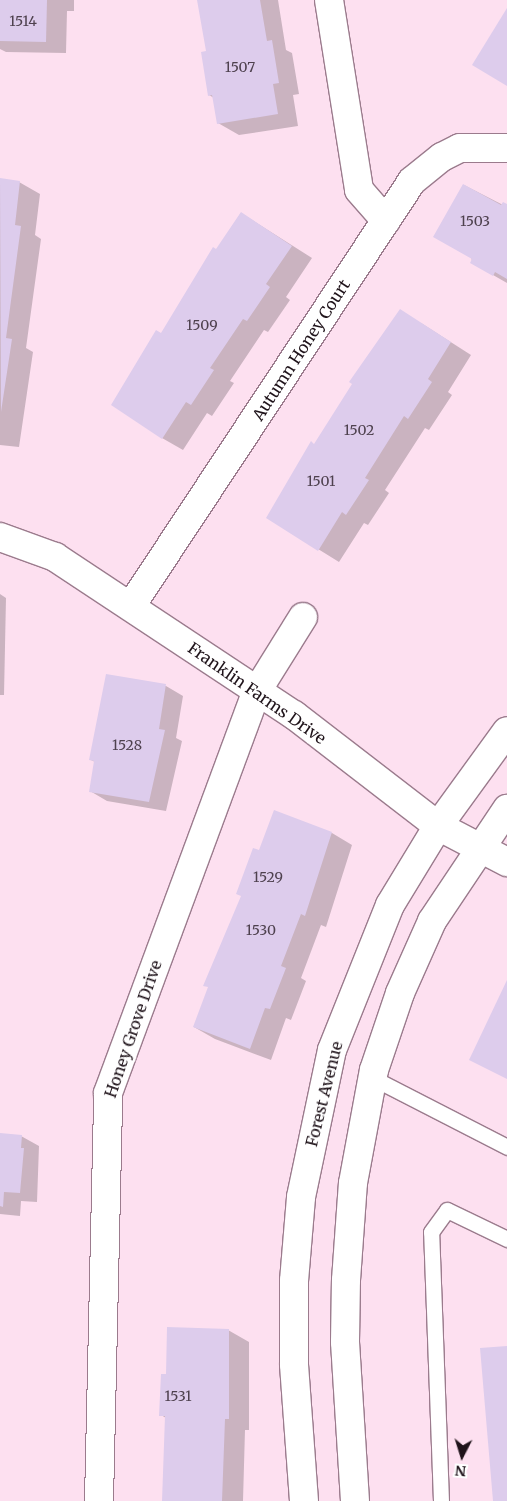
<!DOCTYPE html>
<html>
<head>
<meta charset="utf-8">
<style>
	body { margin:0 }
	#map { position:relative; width:507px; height:1501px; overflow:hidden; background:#fde0f0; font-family:Merriweather,serif }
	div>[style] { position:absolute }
	.shadow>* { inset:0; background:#0003 }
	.building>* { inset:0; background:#ddccec }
	.roads { filter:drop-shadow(1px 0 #9b7b8d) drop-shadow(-1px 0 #9b7b8d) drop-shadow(0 1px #9b7b8d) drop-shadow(0 -1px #9b7b8d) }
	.lane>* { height:15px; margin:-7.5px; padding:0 7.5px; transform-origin:7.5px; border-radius:7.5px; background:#fff }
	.street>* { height:28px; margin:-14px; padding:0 14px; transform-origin:14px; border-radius:14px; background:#fff }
	.secondary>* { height:28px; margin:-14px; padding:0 14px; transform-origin:14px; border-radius:14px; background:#fff }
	span { translate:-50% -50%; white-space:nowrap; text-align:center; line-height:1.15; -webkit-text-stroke:5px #fff; paint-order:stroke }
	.number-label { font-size:14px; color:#4e414e }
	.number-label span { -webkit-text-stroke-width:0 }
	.street-label { font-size:16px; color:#1f131a }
	.north { position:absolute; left:437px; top:1431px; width:50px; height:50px; -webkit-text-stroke:4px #fff; paint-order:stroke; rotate:185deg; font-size:14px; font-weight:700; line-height:20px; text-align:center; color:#1f131a }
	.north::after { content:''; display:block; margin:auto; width:18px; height:22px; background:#1f131a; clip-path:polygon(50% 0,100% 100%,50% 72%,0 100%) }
</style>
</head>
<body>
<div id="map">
	<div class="shadow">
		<div style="clip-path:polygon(0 0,74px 0,74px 11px,67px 11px,66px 53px,6px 52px,0 49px)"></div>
		<div style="clip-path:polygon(199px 0,278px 0,286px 50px,292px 53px,299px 94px,293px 95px,298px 126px,239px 135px,218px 123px,214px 98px,209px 95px,207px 52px)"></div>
		<div style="clip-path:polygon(0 180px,19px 182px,40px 194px,35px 235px,41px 239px,26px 348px,33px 352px,19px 447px,0 445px)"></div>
		<div style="clip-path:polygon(464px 185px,507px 207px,507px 283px,472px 263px)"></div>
		<div style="clip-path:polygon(241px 213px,312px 258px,286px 297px,290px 300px,268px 332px,264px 330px,230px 381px,234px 383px,212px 416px,207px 413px,183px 450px,162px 438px,161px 334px)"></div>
		<div style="clip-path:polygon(421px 323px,471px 355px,448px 392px,452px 395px,429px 430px,425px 428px,385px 490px,389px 493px,368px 525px,364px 523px,339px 562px,268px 518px,315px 445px)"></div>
		<div style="clip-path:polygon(0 594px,6px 598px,4px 695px,0 695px)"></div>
		<div style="clip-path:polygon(107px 676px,166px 686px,183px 696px,176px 738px,182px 741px,166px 811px,107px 801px,90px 791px,95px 762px,91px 760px)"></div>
		<div style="clip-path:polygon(332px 833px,352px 845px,326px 927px,321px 925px,301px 978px,306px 981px,291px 1020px,286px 1018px,271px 1060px,215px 1039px,194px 1027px,260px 852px)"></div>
		<div style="clip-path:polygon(0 1135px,21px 1136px,39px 1146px,37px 1202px,21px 1201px,20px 1216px,0 1214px)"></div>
		<div style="clip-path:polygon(228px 1330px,249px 1342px,249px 1430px,245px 1430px,243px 1501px,163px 1501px,166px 1418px,161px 1415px,167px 1376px)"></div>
	</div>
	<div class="building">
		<div style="clip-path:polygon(0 0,47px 0,46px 42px,0 41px)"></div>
		<div style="clip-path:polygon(197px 0,260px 0,267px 41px,272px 40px,279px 83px,273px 84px,278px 114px,217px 124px,212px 95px,208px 96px,201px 52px,206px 51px)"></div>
		<div style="clip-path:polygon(507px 8px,507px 86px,472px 65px)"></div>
		<div style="clip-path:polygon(0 178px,20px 181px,15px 225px,21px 226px,6px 338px,12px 339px,1px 412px)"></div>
		<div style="clip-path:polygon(463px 184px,501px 205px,503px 202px,507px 204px,507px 279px,495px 272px,493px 276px,470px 263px,472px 259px,433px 237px)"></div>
		<div style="clip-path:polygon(241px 212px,292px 246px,266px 284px,270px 287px,247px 321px,243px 319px,210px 368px,214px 370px,191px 405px,186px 402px,162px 439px,111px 405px,156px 330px,161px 333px,213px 247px,216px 249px)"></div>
		<div style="clip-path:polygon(400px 309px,451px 342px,428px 379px,432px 382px,408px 419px,404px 416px,365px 478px,369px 480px,346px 515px,342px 512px,318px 551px,266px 518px,311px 441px,314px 444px,352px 384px,349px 382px)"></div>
		<div style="clip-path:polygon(106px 674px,166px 684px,159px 729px,165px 730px,149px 802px,89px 792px,94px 761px,89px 760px)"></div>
		<div style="clip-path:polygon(274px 810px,332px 832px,305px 916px,301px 914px,281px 966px,286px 968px,270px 1009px,265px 1008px,250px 1049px,193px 1027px,208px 987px,203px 986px,241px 896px,236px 894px,253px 848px,259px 850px)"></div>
		<div style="clip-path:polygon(507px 980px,507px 1079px,469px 1060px)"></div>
		<div style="clip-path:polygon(0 1133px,22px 1135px,21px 1148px,24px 1148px,20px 1193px,4px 1192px,3px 1207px,0 1206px)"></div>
		<div style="clip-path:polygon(167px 1327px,229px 1329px,229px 1419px,225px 1419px,222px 1501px,162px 1501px,165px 1416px,159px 1416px,161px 1374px,166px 1374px)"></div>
		<div style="clip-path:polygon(507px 1346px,507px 1501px,493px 1501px,480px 1348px)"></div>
	</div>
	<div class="roads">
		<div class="lane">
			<div style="left:373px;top:1078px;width:151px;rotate:27.2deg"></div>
			<div style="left:441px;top:1501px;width:269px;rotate:-92.1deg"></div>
			<div style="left:431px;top:1232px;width:27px;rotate:-54deg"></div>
			<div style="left:447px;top:1210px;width:67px;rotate:25.8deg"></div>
		</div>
		<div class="street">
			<div style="left:329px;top:0;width:192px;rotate:81deg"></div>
			<div style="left:359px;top:190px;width:41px;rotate:48.9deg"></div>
			<div style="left:0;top:537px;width:59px;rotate:20deg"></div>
			<div style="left:55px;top:557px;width:287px;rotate:33.5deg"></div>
			<div style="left:294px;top:715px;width:182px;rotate:37.6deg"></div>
			<div style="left:438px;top:826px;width:78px;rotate:27.6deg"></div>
			<div style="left:131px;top:606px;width:509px;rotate:-56.53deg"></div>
			<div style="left:412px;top:181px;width:38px;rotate:-39deg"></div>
			<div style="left:442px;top:157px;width:20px;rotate:-27deg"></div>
			<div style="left:460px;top:148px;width:47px"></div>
			<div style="left:99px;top:1501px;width:408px;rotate:-88.7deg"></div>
			<div style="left:108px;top:1093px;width:429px;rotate:-69.7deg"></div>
			<div style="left:257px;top:691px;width:87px;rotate:-58.1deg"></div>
		</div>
		<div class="secondary">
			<div style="left:304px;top:1501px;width:137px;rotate:-94.2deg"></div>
			<div style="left:294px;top:1364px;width:83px;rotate:-90deg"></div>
			<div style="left:294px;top:1281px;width:84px;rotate:-85.2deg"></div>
			<div style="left:301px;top:1197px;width:150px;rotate:-78.1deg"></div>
			<div style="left:332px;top:1050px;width:156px;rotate:-68.2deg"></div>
			<div style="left:390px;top:905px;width:92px;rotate:-58.7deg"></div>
			<div style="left:438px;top:826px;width:117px;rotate:-54deg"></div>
			<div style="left:355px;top:1501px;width:159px;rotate:-93.6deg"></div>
			<div style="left:345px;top:1342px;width:62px;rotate:-89.1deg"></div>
			<div style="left:346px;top:1280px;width:97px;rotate:-85.9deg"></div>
			<div style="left:353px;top:1183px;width:115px;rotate:-79.5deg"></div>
			<div style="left:374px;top:1070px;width:81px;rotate:-71.3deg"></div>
			<div style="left:400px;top:993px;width:79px;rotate:-66deg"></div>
			<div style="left:432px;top:921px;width:135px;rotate:-56.2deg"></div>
		</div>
	</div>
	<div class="number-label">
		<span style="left:23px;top:21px">1514</span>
		<span style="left:240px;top:67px">1507</span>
		<span style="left:475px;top:221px">1503</span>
		<span style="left:202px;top:325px">1509</span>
		<span style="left:359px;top:430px">1502</span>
		<span style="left:321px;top:481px">1501</span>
		<span style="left:127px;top:745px">1528</span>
		<span style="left:268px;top:877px">1529</span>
		<span style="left:261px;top:930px">1530</span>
		<span style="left:178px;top:1396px">1531</span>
	</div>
	<div class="street-label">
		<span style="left:301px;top:350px;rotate:-57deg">Autumn Honey Court</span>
		<span style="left:257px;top:693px;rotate:35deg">Franklin Farms Drive</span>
		<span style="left:133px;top:1029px;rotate:-71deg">Honey Grove Drive</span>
		<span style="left:324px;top:1094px;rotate:-76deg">Forest Avenue</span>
	</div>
	<div class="north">N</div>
</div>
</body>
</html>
